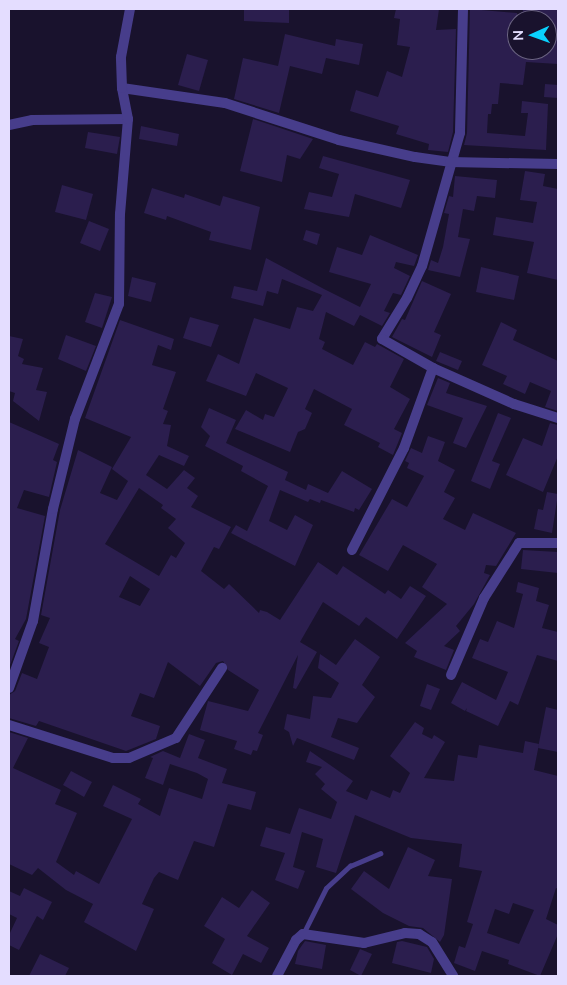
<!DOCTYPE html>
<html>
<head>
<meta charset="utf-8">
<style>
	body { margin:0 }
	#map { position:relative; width:567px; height:985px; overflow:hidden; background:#19122d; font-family:Mulish,sans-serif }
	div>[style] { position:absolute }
	.building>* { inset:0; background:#2b1e4e }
	.service>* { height:5px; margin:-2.5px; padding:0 2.5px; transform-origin:2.5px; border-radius:2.5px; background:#473d8b }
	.minor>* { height:10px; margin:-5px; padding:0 5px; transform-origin:5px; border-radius:5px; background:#473d8b }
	span { translate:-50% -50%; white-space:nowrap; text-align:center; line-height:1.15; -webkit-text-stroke:4px #19122d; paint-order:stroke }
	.frame { position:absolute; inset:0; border:10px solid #e4ddff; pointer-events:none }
	.north { position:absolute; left:507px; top:10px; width:50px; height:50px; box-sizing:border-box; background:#19122d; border:1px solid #6a6381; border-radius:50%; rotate:268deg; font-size:14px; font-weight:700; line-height:20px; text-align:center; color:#e4ddff }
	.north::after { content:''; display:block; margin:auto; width:18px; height:22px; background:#0ad1fe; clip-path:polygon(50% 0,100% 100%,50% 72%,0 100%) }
</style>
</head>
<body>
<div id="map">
	<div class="building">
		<div style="clip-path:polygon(244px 9px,289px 9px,289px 23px,244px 21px)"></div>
		<div style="clip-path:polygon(396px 9px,439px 9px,436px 30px,456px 29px,453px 132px,448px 152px,428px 150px,429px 144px,396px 134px,399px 126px,350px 111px,356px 90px,378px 97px,387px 71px,402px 77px,410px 47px,397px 45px,400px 19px,394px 18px)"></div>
		<div style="clip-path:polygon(470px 9px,517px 13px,517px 50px,547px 50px,547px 20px,522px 20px,523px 9px,558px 9px,558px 64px,526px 62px,523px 85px,500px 83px,498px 104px,492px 104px,491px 114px,488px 114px,487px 133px,525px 136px,528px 113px,521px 113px,522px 101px,548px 104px,546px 150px,464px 145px,467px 133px)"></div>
		<div style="clip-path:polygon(285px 34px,335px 46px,336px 39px,363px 44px,359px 65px,326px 58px,322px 74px,290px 66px,279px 113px,234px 99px,243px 58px,278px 66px)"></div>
		<div style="clip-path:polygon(187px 54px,208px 60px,199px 91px,178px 85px)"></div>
		<div style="clip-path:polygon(545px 84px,558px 85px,558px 98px,544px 97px)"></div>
		<div style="clip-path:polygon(253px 119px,313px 139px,300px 159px,287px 155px,282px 182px,240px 171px)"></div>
		<div style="clip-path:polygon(141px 126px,179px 134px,177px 146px,139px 139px)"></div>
		<div style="clip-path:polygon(88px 132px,120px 137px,117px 154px,85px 148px)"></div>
		<div style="clip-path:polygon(323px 156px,410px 180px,401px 208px,355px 194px,349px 217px,304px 209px,309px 192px,332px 197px,339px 174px,319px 168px)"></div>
		<div style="clip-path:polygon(525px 171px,545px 174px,543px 186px,558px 189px,558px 280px,527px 273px,534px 242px,493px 235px,496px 217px,533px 223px,537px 202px,520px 200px)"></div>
		<div style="clip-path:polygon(455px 176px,497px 180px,495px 198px,477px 196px,474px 211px,463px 209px,458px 237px,470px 239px,460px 277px,428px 270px,431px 260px,438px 263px,443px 247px,449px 214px,444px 213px,449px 196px,453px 197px)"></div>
		<div style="clip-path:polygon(62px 185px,93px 194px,86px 220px,55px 212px)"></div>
		<div style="clip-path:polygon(152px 188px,184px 198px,185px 194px,220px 206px,223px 196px,260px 207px,251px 250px,209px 240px,211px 232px,167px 216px,166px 220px,144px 213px)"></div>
		<div style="clip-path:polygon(89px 221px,109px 229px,100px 251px,80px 243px)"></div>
		<div style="clip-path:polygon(306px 230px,320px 234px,317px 245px,303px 240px)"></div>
		<div style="clip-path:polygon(370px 235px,418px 255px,414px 266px,396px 262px,394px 268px,410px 276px,401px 295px,393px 293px,384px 311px,390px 313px,382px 326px,360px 315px,354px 326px,326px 312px,319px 339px,325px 342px,322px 349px,353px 365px,365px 342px,375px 347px,377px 344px,404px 359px,390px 387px,410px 399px,394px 429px,402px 433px,393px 455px,378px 447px,380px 443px,344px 425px,352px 409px,314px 389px,305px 409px,312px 413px,305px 429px,298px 432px,290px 452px,235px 429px,246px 410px,263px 420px,265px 414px,274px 417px,288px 388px,256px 373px,246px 396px,206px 381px,218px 354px,239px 364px,254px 318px,290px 329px,297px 307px,313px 311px,322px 295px,282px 279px,278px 294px,267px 291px,263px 306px,231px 298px,234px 286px,257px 291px,266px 258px,324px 289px,323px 293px,324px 289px,360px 307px,371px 284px,329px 272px,337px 247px,362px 255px)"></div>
		<div style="clip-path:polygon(481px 267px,519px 276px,514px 300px,476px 292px)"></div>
		<div style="clip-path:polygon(132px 277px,156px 283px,151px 302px,128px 296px)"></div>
		<div style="clip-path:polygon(422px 281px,451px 294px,434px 332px,441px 335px,432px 357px,392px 337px,402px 319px,405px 320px)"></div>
		<div style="clip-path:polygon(95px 293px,112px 297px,102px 328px,85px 322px)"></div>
		<div style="clip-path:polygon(190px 317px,219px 325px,211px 347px,183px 338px)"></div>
		<div style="clip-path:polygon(evenodd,120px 320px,174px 339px,171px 350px,158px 345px,152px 365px,176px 372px,163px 409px,168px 411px,163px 424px,171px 425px,167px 446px,189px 456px,184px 466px,159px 455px,146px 475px,167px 489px,184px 470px,195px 478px,187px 488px,198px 496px,191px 507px,231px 527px,219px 549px,214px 547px,201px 571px,224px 589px,229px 584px,259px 613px,260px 610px,267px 612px,280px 620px,318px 562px,337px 575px,343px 566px,385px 594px,388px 590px,401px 599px,410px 586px,426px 596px,397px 639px,366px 617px,359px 626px,323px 602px,300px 642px,317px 652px,296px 689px,293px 688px,298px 655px,258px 733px,263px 735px,257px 751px,253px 750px,251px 755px,234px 749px,237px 741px,200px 730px,208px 701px,248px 711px,259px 690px,228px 670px,223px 661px,216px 663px,200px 686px,168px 662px,154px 698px,140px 693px,131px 716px,160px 726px,156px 739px,126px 751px,39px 721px,36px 726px,9px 718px,9px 695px,15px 691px,22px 673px,37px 679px,49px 647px,39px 643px,50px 618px,41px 615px,60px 510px,78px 450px,112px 467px,100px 493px,117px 500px,128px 481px,112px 469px,131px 437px,85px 418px,120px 320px,139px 488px,163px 505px,161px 508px,176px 519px,168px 528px,185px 543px,176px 558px,171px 555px,159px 576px,105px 544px,139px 488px,120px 320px,130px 576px,150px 589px,140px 606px,119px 597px,130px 576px)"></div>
		<div style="clip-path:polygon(501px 322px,517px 330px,513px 340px,558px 361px,558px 411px,545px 407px,551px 391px,530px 382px,525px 394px,503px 384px,507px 376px,482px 365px)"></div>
		<div style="clip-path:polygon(66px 335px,96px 346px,86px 371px,58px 359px)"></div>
		<div style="clip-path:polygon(9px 336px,23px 339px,18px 356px,24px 359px,22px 364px,43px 368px,36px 390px,47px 392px,39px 421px,13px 401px,15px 393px,9px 391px)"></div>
		<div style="clip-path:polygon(440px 352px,462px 361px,458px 370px,436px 361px)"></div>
		<div style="clip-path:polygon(438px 378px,450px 383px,446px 393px,487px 406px,466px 448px,453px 443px,463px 418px,427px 405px)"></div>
		<div style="clip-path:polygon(209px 408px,236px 420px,226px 443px,288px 472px,285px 480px,306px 490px,308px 484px,328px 493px,342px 471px,372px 489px,359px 510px,355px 508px,354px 512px,321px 500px,320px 503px,310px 499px,308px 502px,280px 490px,269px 521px,287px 530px,295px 515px,313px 525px,295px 566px,231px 533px,236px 525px,247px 531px,268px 486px,241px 471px,243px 466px,205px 446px,210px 436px,201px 427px)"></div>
		<div style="clip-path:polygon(498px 413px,511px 418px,492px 461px,500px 464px,490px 489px,471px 481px)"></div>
		<div style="clip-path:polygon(9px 422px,59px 444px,53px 460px,57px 462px,49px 497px,24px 490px,17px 508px,45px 516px,26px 619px,15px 639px,19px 641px,9px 668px)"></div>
		<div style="clip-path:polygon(550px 423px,558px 425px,558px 456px,543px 492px,506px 475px,523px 438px,542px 446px)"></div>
		<div style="clip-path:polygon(428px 436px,445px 442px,438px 461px,455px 470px,444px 492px,455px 498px,443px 519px,465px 530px,473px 513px,516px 533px,496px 566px,486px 565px,484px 573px,490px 575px,474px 604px,456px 626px,460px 631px,444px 646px,454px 650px,446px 670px,414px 657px,417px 651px,405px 643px,447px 604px,422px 587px,437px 564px,403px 545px,388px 571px,359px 555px,392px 499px,407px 507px,424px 476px,407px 468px,409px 463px,405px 461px,411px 448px,422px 453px)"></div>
		<div style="clip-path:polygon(547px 492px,558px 494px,552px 533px,534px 529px,538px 509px,543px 510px)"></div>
		<div style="clip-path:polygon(523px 550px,558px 552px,558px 573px,521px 569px)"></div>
		<div style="clip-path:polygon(518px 582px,539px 588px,536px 601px,549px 605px,542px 628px,558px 632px,558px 661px,537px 655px,518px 705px,510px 701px,498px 726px,466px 711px,467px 708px,465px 711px,451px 703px,462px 682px,496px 700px,508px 672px,472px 658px,480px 639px,488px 642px,497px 621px,514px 628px,523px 594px,516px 592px)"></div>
		<div style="clip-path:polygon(355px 639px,380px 657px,362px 685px,375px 697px,357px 723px,338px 718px,331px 737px,359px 748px,354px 760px,297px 738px,293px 746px,289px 732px,284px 729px,287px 714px,310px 719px,313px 696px,331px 698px,339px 683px,318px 668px,320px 654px,336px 665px)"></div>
		<div style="clip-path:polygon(427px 684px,440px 689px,431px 710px,420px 706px)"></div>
		<div style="clip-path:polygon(546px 707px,558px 710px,558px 752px,538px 748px)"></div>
		<div style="clip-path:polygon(evenodd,415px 722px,424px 728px,422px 734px,432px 739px,434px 735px,445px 742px,424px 778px,454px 781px,458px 755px,477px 758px,479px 745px,523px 753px,525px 741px,539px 744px,534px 770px,558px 776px,558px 889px,556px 888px,546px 919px,558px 925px,558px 934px,540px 976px,508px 964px,509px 960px,482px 951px,475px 971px,454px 963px,459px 946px,465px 948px,473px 924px,467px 922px,482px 871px,459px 867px,462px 844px,411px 838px,355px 815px,336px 873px,316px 867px,323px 839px,302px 832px,293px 867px,305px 871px,298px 889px,275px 880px,285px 853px,260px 846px,266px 827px,290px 834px,299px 808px,331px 819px,337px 802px,321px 789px,325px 784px,315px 774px,322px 767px,306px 762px,310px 751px,353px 781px,346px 791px,367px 800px,371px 790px,390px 798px,393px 790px,400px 793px,410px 773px,390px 756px,415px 722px,513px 903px,534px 910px,519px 944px,487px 933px,495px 909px,509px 914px,513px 903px)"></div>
		<div style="clip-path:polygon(9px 732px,28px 738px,13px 768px,61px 790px,55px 804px,77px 813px,56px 862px,74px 875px,76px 871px,99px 884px,132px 819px,103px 806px,113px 785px,141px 799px,138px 804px,160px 816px,169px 788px,202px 799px,208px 779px,197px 773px,170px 764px,163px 785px,145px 778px,153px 758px,150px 757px,163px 751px,180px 758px,189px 734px,205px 740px,198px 758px,227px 769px,222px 783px,256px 792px,251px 810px,228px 804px,214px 847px,194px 841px,178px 880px,159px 872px,154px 878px,142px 904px,154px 909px,136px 951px,84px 922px,93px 904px,66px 890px,38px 868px,32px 875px,9px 864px)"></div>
		<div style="clip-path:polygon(71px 771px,92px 782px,84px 797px,63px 785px)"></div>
		<div style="clip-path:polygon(408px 847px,435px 860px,428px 876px,452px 879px,444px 935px,440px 942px,423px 928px,409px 926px,383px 913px,351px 889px,364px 871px,389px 889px)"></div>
		<div style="clip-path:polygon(24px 888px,52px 902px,43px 920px,37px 916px,19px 950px,9px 945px,9px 935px,17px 918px,9px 914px,9px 891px,20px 896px)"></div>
		<div style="clip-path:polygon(252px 890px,270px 903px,247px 936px,269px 948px,261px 963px,243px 954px,232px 975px,212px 963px,225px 939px,204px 926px,222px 897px,239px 908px)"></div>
		<div style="clip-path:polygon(305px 941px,326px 945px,322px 969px,295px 964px,298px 951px)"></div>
		<div style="clip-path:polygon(402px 941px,427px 947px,434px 959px,431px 973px,392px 963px,397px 942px)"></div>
		<div style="clip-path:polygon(360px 949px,372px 954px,361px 976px,350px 970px)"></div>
		<div style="clip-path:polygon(40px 954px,69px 968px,65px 976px,29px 976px)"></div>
	</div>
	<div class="service">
		<div style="left:303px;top:934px;width:51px;rotate:-63.4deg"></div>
		<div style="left:326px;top:888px;width:33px;rotate:-43deg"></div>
		<div style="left:350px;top:866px;width:33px;rotate:-23deg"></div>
	</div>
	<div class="minor">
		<div style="left:463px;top:9px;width:124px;rotate:91.4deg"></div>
		<div style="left:460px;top:133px;width:138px;rotate:105.9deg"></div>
		<div style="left:422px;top:266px;width:35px;rotate:115deg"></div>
		<div style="left:407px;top:298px;width:48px;rotate:121.4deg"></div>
		<div style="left:382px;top:339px;width:59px;rotate:29.6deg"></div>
		<div style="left:433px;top:368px;width:89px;rotate:24deg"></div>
		<div style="left:514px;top:404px;width:46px;rotate:17.7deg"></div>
		<div style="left:122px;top:88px;width:104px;rotate:8.3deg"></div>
		<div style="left:225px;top:103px;width:120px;rotate:18deg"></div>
		<div style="left:339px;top:140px;width:78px;rotate:12.6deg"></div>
		<div style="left:415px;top:157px;width:35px;rotate:8deg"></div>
		<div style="left:450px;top:162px;width:108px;rotate:1.1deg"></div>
		<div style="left:9px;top:125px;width:24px;rotate:-12deg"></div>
		<div style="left:32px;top:120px;width:96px;rotate:-0.6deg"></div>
		<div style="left:352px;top:550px;width:114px;rotate:-63deg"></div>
		<div style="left:404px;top:448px;width:85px;rotate:-70.1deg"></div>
		<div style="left:451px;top:675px;width:84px;rotate:-66.8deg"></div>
		<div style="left:484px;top:598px;width:65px;rotate:-57.5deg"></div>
		<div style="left:519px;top:543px;width:39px"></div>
		<div style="left:9px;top:688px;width:71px;rotate:-70.3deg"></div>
		<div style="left:33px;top:621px;width:114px;rotate:-79.9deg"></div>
		<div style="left:53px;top:509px;width:93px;rotate:-76.3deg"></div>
		<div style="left:75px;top:419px;width:123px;rotate:-69.1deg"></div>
		<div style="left:119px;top:304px;width:90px;rotate:-89.4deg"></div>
		<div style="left:120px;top:214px;width:95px;rotate:-85.2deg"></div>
		<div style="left:128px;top:119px;width:32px;rotate:-101deg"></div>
		<div style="left:122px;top:88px;width:31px;rotate:-92deg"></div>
		<div style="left:121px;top:57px;width:49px;rotate:-79.4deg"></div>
		<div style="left:9px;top:725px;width:109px;rotate:17.6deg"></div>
		<div style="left:113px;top:758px;width:16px"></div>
		<div style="left:129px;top:758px;width:51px;rotate:-23.1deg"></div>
		<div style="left:176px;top:738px;width:84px;rotate:-56.7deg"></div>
		<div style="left:277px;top:976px;width:41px;rotate:-62.2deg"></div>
		<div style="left:296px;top:940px;width:9px;rotate:-41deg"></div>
		<div style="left:303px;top:934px;width:62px;rotate:8.4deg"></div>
		<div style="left:364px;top:943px;width:42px;rotate:-13.7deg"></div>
		<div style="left:405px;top:933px;width:14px;rotate:4deg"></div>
		<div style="left:419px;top:934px;width:15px;rotate:32deg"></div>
		<div style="left:432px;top:942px;width:40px;rotate:58deg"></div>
	</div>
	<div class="frame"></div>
	<div class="north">N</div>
</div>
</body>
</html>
